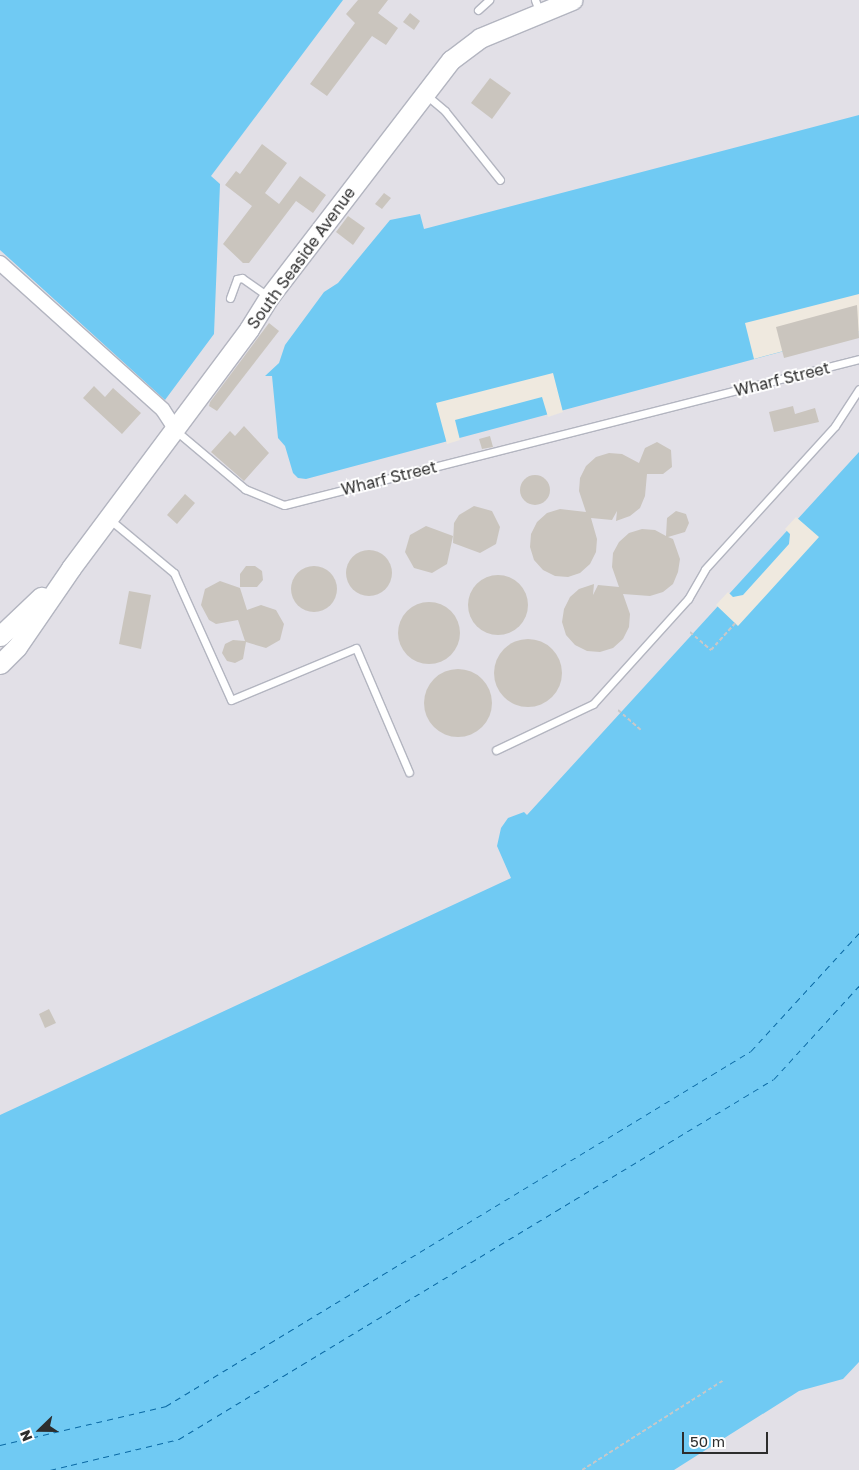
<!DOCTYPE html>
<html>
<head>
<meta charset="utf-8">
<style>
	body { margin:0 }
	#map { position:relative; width:859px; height:1470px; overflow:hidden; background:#efe9df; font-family:"Golos Text",sans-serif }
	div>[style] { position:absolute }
	.industrial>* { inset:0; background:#e2e0e7 }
	.water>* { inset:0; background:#70caf3 }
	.pier>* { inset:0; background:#efe9df }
	.ferry>* { height:1px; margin-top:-0.5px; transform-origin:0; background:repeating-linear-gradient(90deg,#0a69a4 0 6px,transparent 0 11px) }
	.building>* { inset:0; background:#cac5be }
	.round { border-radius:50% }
	.path>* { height:2px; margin-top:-1px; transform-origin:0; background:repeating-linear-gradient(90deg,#c8c8c8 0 4px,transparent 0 6.5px) }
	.roads { filter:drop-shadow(1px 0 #b3b5c0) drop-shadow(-1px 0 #b3b5c0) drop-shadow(0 1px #b3b5c0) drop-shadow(0 -1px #b3b5c0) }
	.lane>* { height:7px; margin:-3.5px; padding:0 3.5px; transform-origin:3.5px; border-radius:3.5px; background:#fff }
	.street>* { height:14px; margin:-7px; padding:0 7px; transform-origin:7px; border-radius:7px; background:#fff }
	.secondary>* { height:19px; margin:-9.5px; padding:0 9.5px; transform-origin:9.5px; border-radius:9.5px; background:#fff }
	span { translate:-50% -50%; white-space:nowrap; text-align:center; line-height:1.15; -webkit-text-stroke:4px #fff; paint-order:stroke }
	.street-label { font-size:16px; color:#2d2d2d }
	.north { position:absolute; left:15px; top:1405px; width:50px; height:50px; -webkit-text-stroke:4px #fff; paint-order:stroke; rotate:248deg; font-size:14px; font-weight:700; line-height:20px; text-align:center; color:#2d2d2d }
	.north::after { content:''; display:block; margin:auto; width:18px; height:22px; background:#2d2d2d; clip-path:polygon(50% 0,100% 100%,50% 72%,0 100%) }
	.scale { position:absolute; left:682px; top:1432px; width:86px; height:22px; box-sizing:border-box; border:2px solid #2d2d2d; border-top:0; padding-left:6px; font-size:15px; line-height:18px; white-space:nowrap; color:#2d2d2d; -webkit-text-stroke:4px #fff; paint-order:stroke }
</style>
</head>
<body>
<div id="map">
	<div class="industrial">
		<div style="clip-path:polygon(0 0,859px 0,859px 1470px,0 1470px)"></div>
	</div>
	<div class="water">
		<div style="clip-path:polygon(0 0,343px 0,211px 176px,220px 184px,214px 334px,165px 400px,0 250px)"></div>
		<div style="clip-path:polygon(859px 115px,859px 331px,306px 479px,298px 478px,293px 473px,285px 446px,278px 438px,272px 376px,265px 376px,279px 363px,285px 345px,324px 292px,338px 283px,390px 220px,420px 214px,424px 229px)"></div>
		<div style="clip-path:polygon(859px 452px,859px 1362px,843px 1379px,799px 1391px,674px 1470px,0 1470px,0 1115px,511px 878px,497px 846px,501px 828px,508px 818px,524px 812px,527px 815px)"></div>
	</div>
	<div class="pier">
		<div style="clip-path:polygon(859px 294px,859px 331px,754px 359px,745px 323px)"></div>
		<div style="clip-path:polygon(553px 373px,563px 412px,548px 417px,542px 397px,455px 420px,460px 440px,447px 444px,436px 403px)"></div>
		<div style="clip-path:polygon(796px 517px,819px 537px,738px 626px,716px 605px,728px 592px,733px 597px,743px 595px,789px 544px,790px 534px,785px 529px)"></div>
	</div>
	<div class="ferry">
		<div style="left:0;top:1445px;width:171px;rotate:-13.2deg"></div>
		<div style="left:166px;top:1406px;width:684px;rotate:-31.25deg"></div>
		<div style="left:751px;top:1051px;width:160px;rotate:-47.5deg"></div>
		<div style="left:50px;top:1470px;width:133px;rotate:-13.5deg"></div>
		<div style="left:179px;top:1439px;width:695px;rotate:-31.18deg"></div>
		<div style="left:774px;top:1079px;width:126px;rotate:-47.6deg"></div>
	</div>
	<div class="building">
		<div style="clip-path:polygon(358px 0,388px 0,378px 13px,398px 28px,386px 45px,372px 36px,327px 96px,310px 84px,355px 23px,346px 14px)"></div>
		<div style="clip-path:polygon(410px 13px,420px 21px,414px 30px,403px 22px)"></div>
		<div style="clip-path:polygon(490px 78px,511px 93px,492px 119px,471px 103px)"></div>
		<div style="clip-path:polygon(262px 144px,287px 163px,265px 193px,279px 204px,300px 176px,326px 195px,313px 213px,296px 201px,249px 263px,243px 263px,223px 244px,252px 206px,225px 185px,236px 171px,240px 174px)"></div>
		<div style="clip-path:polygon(384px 193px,391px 198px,382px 209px,375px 204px)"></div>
		<div style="clip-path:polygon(348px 216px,365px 228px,353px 245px,336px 232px)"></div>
		<div style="clip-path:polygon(857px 305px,859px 338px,784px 358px,776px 327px)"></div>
		<div style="clip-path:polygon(269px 323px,279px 331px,217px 411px,209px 406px,210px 402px)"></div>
		<div style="clip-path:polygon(94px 386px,105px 397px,113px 388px,141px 413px,122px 434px,83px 398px)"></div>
		<div style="clip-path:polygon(793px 406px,795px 414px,815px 408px,819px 422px,774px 432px,769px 412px)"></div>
		<div style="clip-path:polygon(244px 426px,269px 453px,244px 481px,211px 452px,230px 431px,235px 436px)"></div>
		<div style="clip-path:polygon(490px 436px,493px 447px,482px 449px,479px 439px)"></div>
		<div style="clip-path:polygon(657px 442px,671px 450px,672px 467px,663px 474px,647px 474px,645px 496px,640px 508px,630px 516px,616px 521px,617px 511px,612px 520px,591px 518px,597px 539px,596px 552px,590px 564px,580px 573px,568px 577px,555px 576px,543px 570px,534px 560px,530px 547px,531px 534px,537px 522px,547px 513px,560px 509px,586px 512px,579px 491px,580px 478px,586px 466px,596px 457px,609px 453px,622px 454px,639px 463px,645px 448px)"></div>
		<div class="round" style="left:520px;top:475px;width:30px;height:30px"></div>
		<div style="clip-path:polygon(185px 494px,195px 503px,177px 524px,167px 515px)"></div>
		<div style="clip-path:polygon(474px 506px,492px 511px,500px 527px,496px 544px,480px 553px,453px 543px,454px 523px,459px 515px)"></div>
		<div style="clip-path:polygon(676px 511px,686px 514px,689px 523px,685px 532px,668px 537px,673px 539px,680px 559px,678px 572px,673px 584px,663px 592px,650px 596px,623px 594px,630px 614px,629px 627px,623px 639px,613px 648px,600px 652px,587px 651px,575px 645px,566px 635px,562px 622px,564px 609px,570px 597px,579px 589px,594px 584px,593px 595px,598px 585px,619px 587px,612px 567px,613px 553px,619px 542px,629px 533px,642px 529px,655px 530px,666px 536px,667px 518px)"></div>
		<div style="clip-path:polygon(426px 526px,453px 536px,447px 564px,432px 573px,414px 568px,405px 552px,410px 535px)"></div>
		<div class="round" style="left:346px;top:550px;width:46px;height:46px"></div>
		<div class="round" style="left:291px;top:566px;width:46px;height:46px"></div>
		<div style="clip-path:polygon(246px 566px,255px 566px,262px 571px,263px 580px,257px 587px,240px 587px,240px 574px)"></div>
		<div class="round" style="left:468px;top:575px;width:60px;height:60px"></div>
		<div style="clip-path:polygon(220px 581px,240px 588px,247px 610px,261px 605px,276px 610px,284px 624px,280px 640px,266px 648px,246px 642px,243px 659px,235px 663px,227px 661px,222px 653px,225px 644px,233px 640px,245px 641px,238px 620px,216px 624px,209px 620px,201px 605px,205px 589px)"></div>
		<div style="clip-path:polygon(129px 591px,151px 595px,141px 649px,119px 644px)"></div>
		<div class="round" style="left:398px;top:602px;width:62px;height:62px"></div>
		<div class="round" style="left:494px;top:639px;width:68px;height:68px"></div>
		<div class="round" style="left:424px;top:669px;width:68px;height:68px"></div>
		<div style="clip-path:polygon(49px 1009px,56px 1023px,45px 1028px,39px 1014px)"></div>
	</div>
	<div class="path">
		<div style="left:690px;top:632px;width:28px;rotate:41deg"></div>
		<div style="left:711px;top:650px;width:36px;rotate:-48deg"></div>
		<div style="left:618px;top:710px;width:30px;rotate:41deg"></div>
		<div style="left:582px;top:1470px;width:168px;rotate:-32.4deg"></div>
	</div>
	<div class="roads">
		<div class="lane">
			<div style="left:535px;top:0;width:14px;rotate:69deg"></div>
			<div style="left:478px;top:10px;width:15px;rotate:-42deg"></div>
			<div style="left:425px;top:94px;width:26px;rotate:40deg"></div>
			<div style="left:445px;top:111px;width:88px;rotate:51.4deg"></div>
			<div style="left:230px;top:298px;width:20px;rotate:-70deg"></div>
			<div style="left:237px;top:279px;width:5px;rotate:-11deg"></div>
			<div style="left:242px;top:278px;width:32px;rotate:35deg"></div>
			<div style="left:175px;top:430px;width:92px;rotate:40.1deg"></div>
			<div style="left:245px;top:489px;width:42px;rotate:22.3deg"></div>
			<div style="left:284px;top:505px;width:593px;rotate:-14.25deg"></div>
			<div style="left:108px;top:518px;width:86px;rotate:39.8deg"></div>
			<div style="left:174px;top:573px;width:139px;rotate:65.8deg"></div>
			<div style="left:231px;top:700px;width:135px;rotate:-22.6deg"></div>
			<div style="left:356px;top:648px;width:135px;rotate:66.9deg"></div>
			<div style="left:496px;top:750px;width:107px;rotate:-25.4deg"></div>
			<div style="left:593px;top:704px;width:142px;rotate:-47.9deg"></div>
			<div style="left:688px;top:599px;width:34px;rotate:-60deg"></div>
			<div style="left:705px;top:569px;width:193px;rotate:-47.7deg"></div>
			<div style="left:835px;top:426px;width:44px;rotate:-57deg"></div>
		</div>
		<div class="street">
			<div style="left:0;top:263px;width:219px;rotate:42deg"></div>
			<div style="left:163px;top:410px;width:20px;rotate:57deg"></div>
		</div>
		<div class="secondary">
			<div style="left:0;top:636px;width:57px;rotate:-43.6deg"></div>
			<div style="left:0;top:664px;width:24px;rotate:-45deg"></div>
			<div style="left:17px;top:647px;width:96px;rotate:-55.6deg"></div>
			<div style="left:71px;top:568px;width:298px;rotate:-53.3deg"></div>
			<div style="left:249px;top:329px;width:38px;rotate:-58deg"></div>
			<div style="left:269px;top:297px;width:299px;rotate:-52.5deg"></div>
			<div style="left:451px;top:60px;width:36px;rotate:-37deg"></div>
			<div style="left:480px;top:38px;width:100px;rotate:-22.4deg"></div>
		</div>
	</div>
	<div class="street-label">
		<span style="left:301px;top:258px;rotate:-54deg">South Seaside Avenue</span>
		<span style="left:782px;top:379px;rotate:-14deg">Wharf Street</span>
		<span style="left:389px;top:478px;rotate:-14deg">Wharf Street</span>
	</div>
	<div class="north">N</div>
	<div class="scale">50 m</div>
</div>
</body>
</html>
